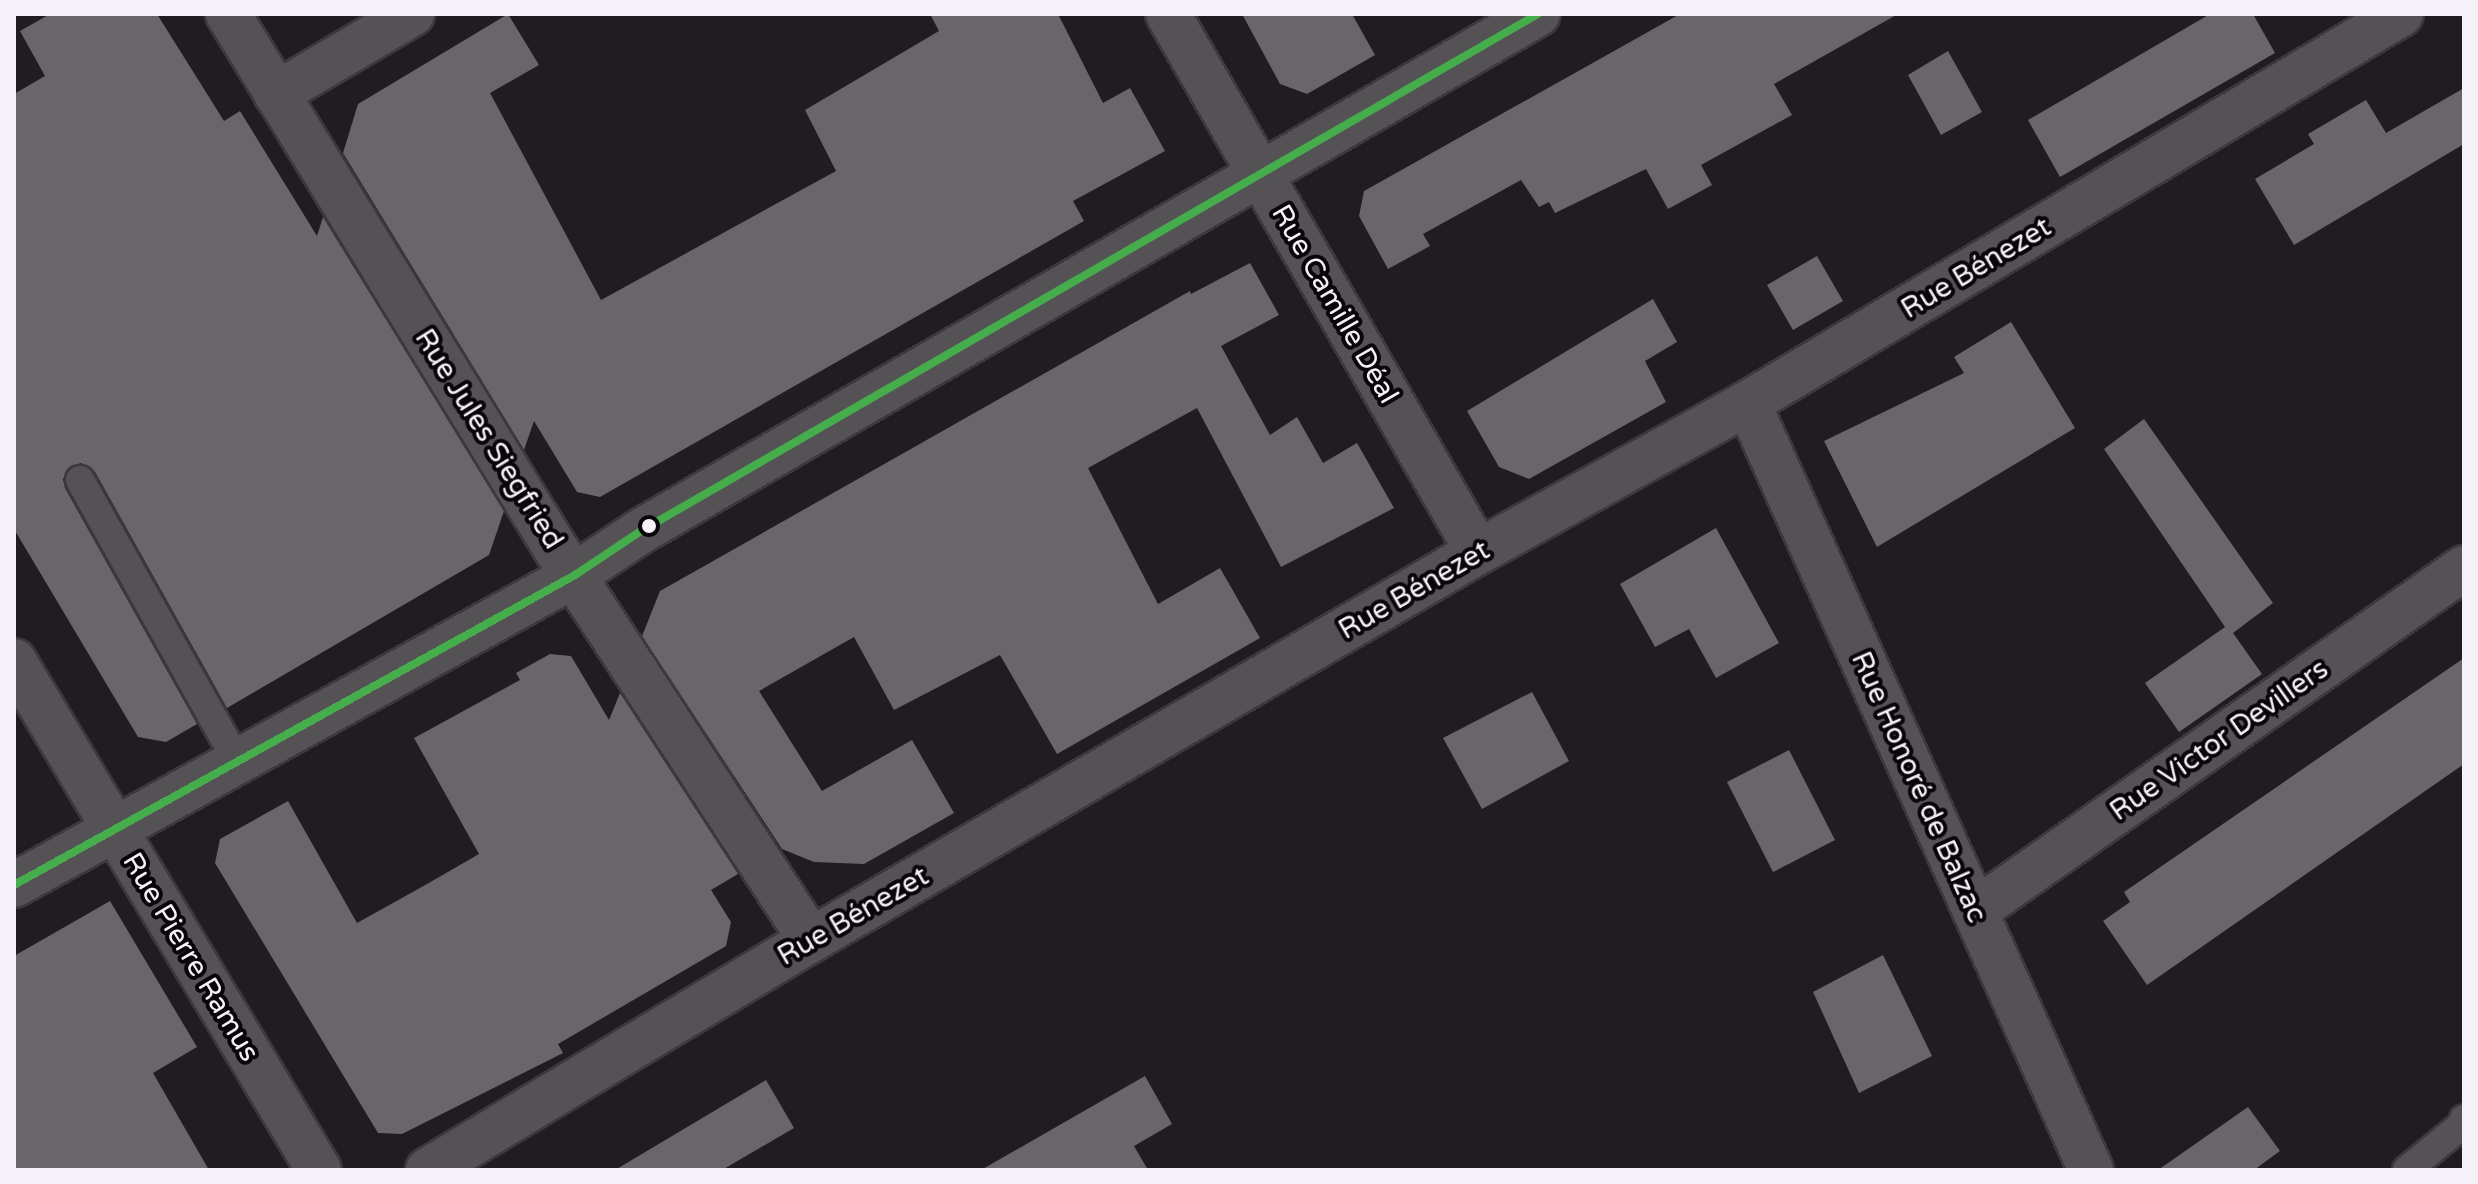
<!DOCTYPE html>
<html>
<head>
<meta charset="utf-8">
<style>
	body { margin:0 }
	#map { position:relative; width:2478px; height:1184px; overflow:hidden; background:#1f1c22; font-family:"Varela Round",sans-serif }
	div>[style] { position:absolute }
	.building>* { inset:0; background:#68656b }
	.roads { filter:drop-shadow(2px 0 #3c393e) drop-shadow(-2px 0 #3c393e) drop-shadow(0 2px #3c393e) drop-shadow(0 -2px #3c393e) }
	.service>* { height:28px; margin:-14px; padding:0 14px; transform-origin:14px; border-radius:14px; background:#555256 }
	.minor>* { height:44px; margin:-22px; padding:0 22px; transform-origin:22px; border-radius:22px; background:#555256 }
	.bus-1>* { height:8px; margin:-4px; padding:0 4px; transform-origin:4px; border-radius:4px; background:#45ad4c }
	.dots>* { width:22px; height:22px; translate:-50% -50%; box-sizing:border-box; border:4px solid #09060a; border-radius:50% }
	span { translate:-50% -50%; white-space:nowrap; text-align:center; line-height:1.15; -webkit-text-stroke:8px #09060a; paint-order:stroke }
	.street-label { font-size:28px; color:#f5f1f8 }
	.frame { position:absolute; inset:0; border:16px solid #f5f1f8; pointer-events:none }
</style>
</head>
<body>
<div id="map">
	<div class="building">
		<div style="clip-path:polygon(50px 14px,157px 14px,224px 121px,240px 111px,317px 236px,323px 217px,504px 511px,489px 555px,227px 708px,95px 472px,81px 463px,71px 466px,63px 479px,65px 488px,197px 724px,166px 742px,138px 737px,14px 529px,14px 94px,45px 76px,20px 31px)"></div>
		<div style="clip-path:polygon(508px 14px,539px 65px,490px 93px,601px 300px,836px 171px,805px 110px,939px 31px,930px 14px,1058px 14px,1103px 103px,1130px 88px,1165px 151px,1073px 201px,1084px 221px,600px 497px,577px 492px,534px 421px,524px 450px,343px 153px,358px 104px)"></div>
		<div style="clip-path:polygon(1242px 14px,1352px 14px,1375px 55px,1307px 94px,1280px 84px)"></div>
		<div style="clip-path:polygon(1680px 14px,1898px 14px,1774px 84px,1792px 115px,1701px 165px,1712px 185px,1668px 209px,1646px 169px,1555px 213px,1549px 202px,1539px 207px,1521px 180px,1423px 234px,1430px 246px,1388px 269px,1359px 216px,1364px 191px)"></div>
		<div style="clip-path:polygon(2210px 14px,2253px 14px,2275px 53px,2060px 177px,2028px 120px)"></div>
		<div style="clip-path:polygon(1948px 51px,1982px 112px,1941px 135px,1908px 75px)"></div>
		<div style="clip-path:polygon(2464px 88px,2464px 144px,2294px 245px,2255px 179px,2314px 144px,2308px 134px,2366px 100px,2386px 133px)"></div>
		<div style="clip-path:polygon(1817px 256px,1843px 301px,1793px 330px,1767px 285px)"></div>
		<div style="clip-path:polygon(1250px 263px,1279px 315px,1221px 346px,1270px 435px,1297px 417px,1323px 463px,1357px 443px,1394px 508px,1281px 567px,1197px 408px,1088px 468px,1158px 604px,1220px 568px,1260px 638px,1057px 754px,1000px 655px,894px 710px,854px 637px,759px 691px,822px 791px,912px 740px,954px 813px,864px 864px,814px 862px,782px 849px,642px 636px,660px 591px,1190px 291px,1191px 294px)"></div>
		<div style="clip-path:polygon(1653px 299px,1677px 342px,1645px 361px,1666px 402px,1529px 479px,1499px 467px,1467px 411px)"></div>
		<div style="clip-path:polygon(2011px 322px,2075px 428px,1877px 547px,1824px 441px,1964px 373px,1954px 357px)"></div>
		<div style="clip-path:polygon(2144px 419px,2273px 603px,2233px 633px,2262px 674px,2179px 732px,2145px 683px,2225px 627px,2104px 449px)"></div>
		<div style="clip-path:polygon(1716px 528px,1779px 643px,1716px 678px,1689px 629px,1655px 647px,1620px 584px)"></div>
		<div style="clip-path:polygon(550px 654px,571px 656px,609px 720px,620px 693px,738px 874px,711px 890px,731px 922px,726px 946px,558px 1044px,563px 1053px,402px 1134px,378px 1133px,215px 863px,220px 839px,288px 801px,357px 923px,427px 884px,479px 854px,414px 738px,520px 680px,516px 673px)"></div>
		<div style="clip-path:polygon(2464px 658px,2464px 764px,2147px 985px,2103px 921px,2130px 902px,2124px 892px)"></div>
		<div style="clip-path:polygon(1532px 692px,1569px 761px,1482px 809px,1443px 738px)"></div>
		<div style="clip-path:polygon(1789px 750px,1835px 840px,1773px 872px,1727px 782px)"></div>
		<div style="clip-path:polygon(110px 901px,197px 1047px,153px 1073px,209px 1170px,14px 1170px,14px 956px)"></div>
		<div style="clip-path:polygon(1883px 955px,1932px 1056px,1859px 1093px,1813px 992px)"></div>
		<div style="clip-path:polygon(1145px 1076px,1172px 1124px,1134px 1146px,1148px 1170px,981px 1170px)"></div>
		<div style="clip-path:polygon(766px 1080px,794px 1128px,722px 1170px,615px 1170px)"></div>
		<div style="clip-path:polygon(2248px 1107px,2280px 1151px,2254px 1170px,2158px 1170px)"></div>
	</div>
	<div class="roads">
		<div class="service">
			<div style="left:80px;top:480px;width:322px;rotate:60.8deg"></div>
			<div style="left:2407px;top:1170px;width:71px;rotate:-39.3deg"></div>
			<div style="left:2462px;top:1125px;width:6px;rotate:-72deg"></div>
		</div>
		<div class="minor">
			<div style="left:228px;top:14px;width:624px;rotate:58.5deg"></div>
			<div style="left:554px;top:546px;width:470px;rotate:56.9deg"></div>
			<div style="left:1168px;top:14px;width:621px;rotate:60.05deg"></div>
			<div style="left:276px;top:94px;width:158px;rotate:-30.5deg"></div>
			<div style="left:1748px;top:403px;width:840px;rotate:65.91deg"></div>
			<div style="left:14px;top:661px;width:593px;rotate:59.07deg"></div>
			<div style="left:14px;top:885px;width:641px;rotate:-28.92deg"></div>
			<div style="left:575px;top:575px;width:79px;rotate:-33.7deg"></div>
			<div style="left:641px;top:531px;width:1035px;rotate:-29.96deg"></div>
			<div style="left:1975px;top:911px;width:597px;rotate:-35.05deg"></div>
			<div style="left:428px;top:1170px;width:447px;rotate:-31deg"></div>
			<div style="left:811px;top:940px;width:772px;rotate:-30.19deg"></div>
			<div style="left:1478px;top:552px;width:308px;rotate:-28.9deg"></div>
			<div style="left:1748px;top:403px;width:760px;rotate:-30.78deg"></div>
		</div>
	</div>
	<div class="bus-1">
		<div style="left:14px;top:885px;width:641px;rotate:-28.92deg"></div>
		<div style="left:575px;top:575px;width:79px;rotate:-33.7deg"></div>
		<div style="left:641px;top:531px;width:1035px;rotate:-29.96deg"></div>
	</div>
	<div class="dots">
		<div style="left:649px;top:526px;background:#f5f1f8"></div>
	</div>
	<div class="street-label">
		<span style="left:1976px;top:268px;rotate:-31deg">Rue Bénezet</span>
		<span style="left:1335px;top:304px;rotate:60deg">Rue Camille Déal</span>
		<span style="left:489px;top:439px;rotate:58deg">Rue Jules Siegfried</span>
		<span style="left:1414px;top:590px;rotate:-30deg">Rue Bénezet</span>
		<span style="left:2219px;top:740px;rotate:-35deg">Rue Victor Devillers</span>
		<span style="left:1919px;top:787px;rotate:66deg">Rue Honoré de Balzac</span>
		<span style="left:853px;top:916px;rotate:-30deg">Rue Bénezet</span>
		<span style="left:191px;top:957px;rotate:59deg">Rue Pierre Ramus</span>
	</div>
	<div class="frame"></div>
</div>
</body>
</html>
